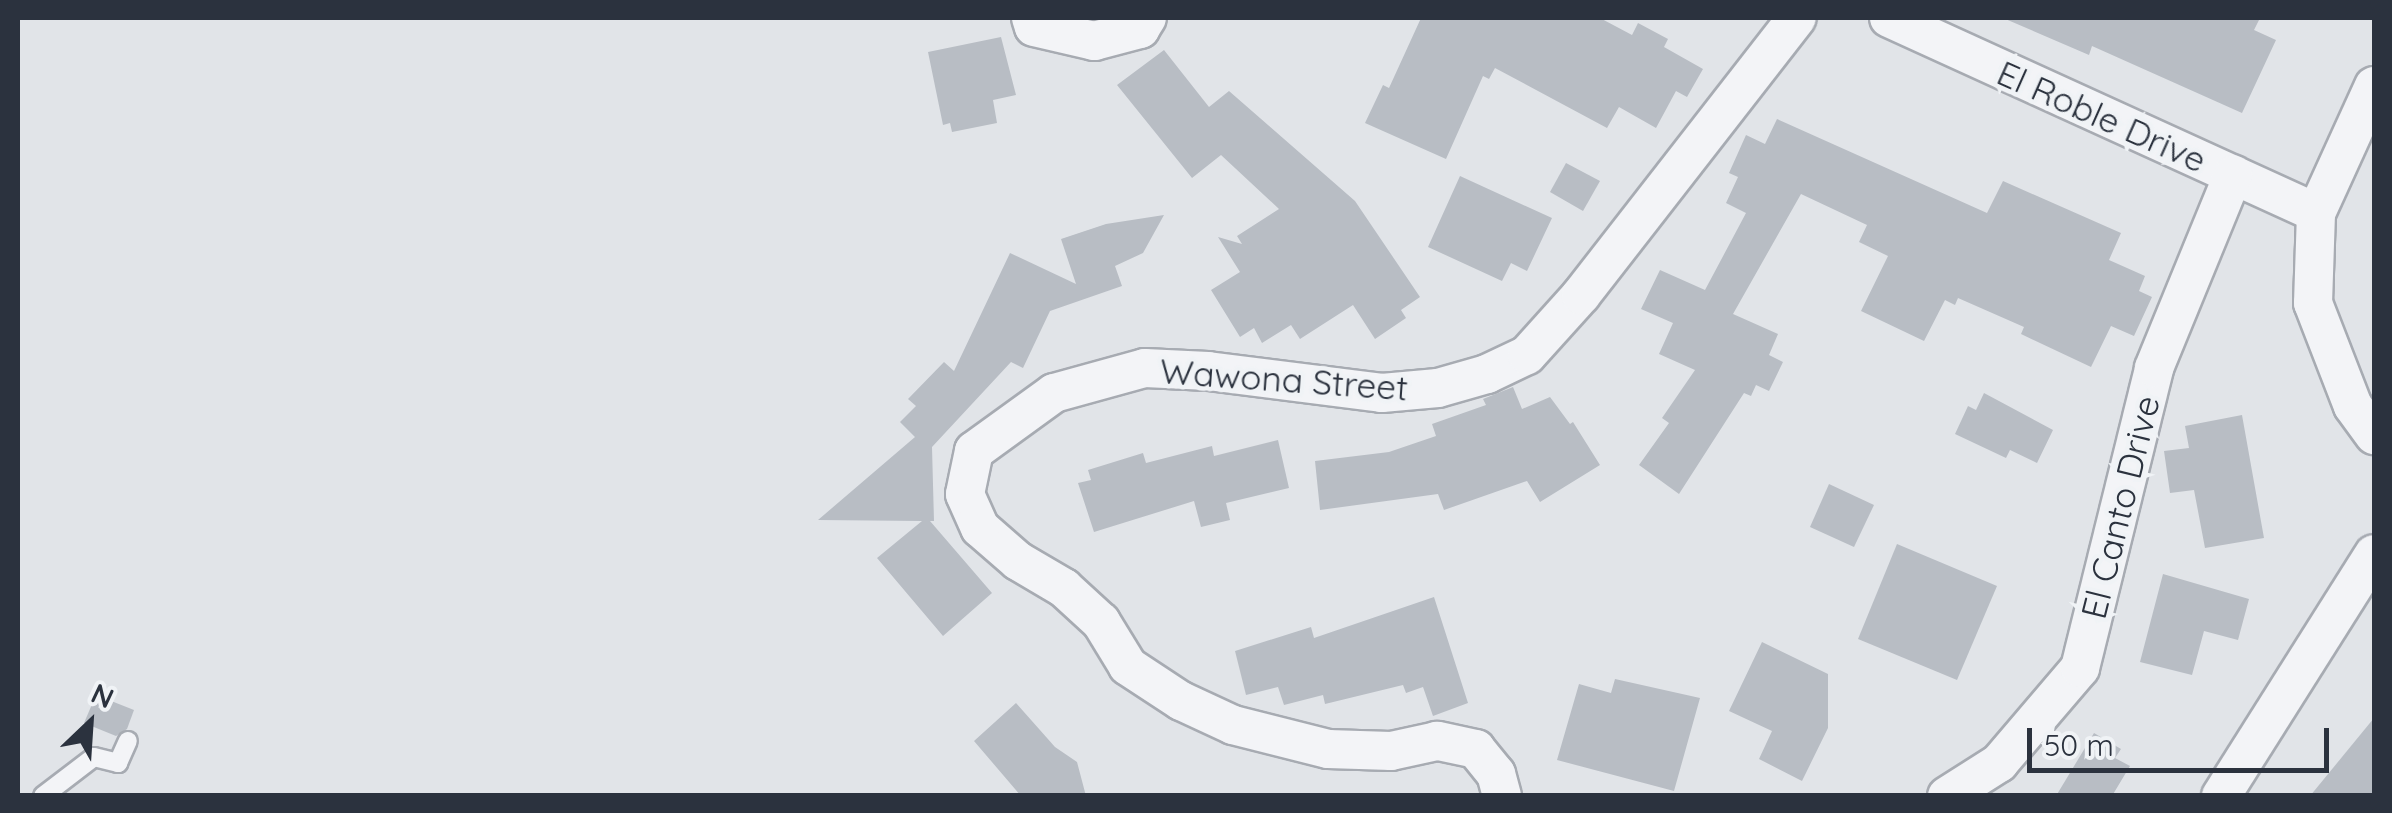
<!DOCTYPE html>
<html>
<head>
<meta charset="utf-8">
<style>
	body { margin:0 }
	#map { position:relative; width:2392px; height:813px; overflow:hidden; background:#e1e4e8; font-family:Quicksand,sans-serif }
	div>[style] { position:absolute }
	.building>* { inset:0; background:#b8bdc4 }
	.roads { filter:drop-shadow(2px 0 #a7abb2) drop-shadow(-2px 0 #a7abb2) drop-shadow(0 2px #a7abb2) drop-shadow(0 -2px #a7abb2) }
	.service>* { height:18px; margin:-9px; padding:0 9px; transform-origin:9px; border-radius:9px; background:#f3f4f7 }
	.minor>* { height:38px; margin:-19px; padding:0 19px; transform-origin:19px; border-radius:19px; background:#f3f4f7 }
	span { translate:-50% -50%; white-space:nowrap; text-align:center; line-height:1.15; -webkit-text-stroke:9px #f0f3f6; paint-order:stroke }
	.street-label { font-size:35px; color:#2b323e }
	.frame { position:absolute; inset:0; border:20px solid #2b323e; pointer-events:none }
	.north { position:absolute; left:40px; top:673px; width:100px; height:100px; -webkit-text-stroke:8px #f0f3f6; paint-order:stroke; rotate:25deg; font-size:28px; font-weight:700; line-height:40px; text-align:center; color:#2b323e }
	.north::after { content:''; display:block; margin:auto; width:35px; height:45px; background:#2b323e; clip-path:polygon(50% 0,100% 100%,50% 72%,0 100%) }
	.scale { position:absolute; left:2027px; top:728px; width:302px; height:45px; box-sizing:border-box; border:5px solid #2b323e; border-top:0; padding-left:12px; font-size:30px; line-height:35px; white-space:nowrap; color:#2b323e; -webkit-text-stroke:8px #f0f3f6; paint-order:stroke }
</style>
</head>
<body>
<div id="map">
	<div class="building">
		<div style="clip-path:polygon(1421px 18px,1600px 18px,1632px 35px,1638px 23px,1668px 39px,1664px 47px,1703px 69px,1687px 97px,1676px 91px,1656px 128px,1619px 107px,1607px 128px,1495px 68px,1489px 79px,1483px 76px,1446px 159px,1365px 123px,1383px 85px,1389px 88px)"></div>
		<div style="clip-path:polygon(2003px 18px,2260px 18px,2254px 30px,2276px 40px,2242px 113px,2092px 46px,2089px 55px)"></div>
		<div style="clip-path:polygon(1001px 37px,1016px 95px,993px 100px,997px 123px,952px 132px,950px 123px,943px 125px,928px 52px)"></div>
		<div style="clip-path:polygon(1164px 50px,1209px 107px,1229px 91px,1355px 201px,1420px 297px,1401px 310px,1406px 318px,1375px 339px,1353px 305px,1300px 339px,1291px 325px,1262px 343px,1254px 328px,1240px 337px,1211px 290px,1240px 272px,1218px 237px,1242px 244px,1237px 236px,1279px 209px,1221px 155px,1192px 178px,1117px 85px)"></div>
		<div style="clip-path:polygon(1777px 119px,1987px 213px,2003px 181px,2121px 233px,2109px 260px,2145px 276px,2139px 291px,2152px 297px,2134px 336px,2111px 326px,2091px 367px,2021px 334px,2024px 327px,1958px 298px,1955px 305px,1945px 300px,1924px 341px,1861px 311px,1888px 256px,1859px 242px,1867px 225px,1801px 194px,1733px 314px,1778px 334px,1769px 355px,1783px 362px,1769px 391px,1756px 385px,1751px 396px,1744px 393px,1679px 494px,1639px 465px,1669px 423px,1662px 418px,1695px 370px,1659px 354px,1673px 323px,1641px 309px,1660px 270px,1705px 290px,1746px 213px,1726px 203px,1738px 177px,1729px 173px,1746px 135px,1765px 144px)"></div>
		<div style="clip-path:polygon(1566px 163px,1600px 181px,1583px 211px,1550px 192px)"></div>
		<div style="clip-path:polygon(1460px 176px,1552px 218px,1527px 271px,1511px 263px,1502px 281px,1428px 247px)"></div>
		<div style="clip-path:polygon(1164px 215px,1143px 253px,1115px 266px,1122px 286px,1050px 311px,1023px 368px,1011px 362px,932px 447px,934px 521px,930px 521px,992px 593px,943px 636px,877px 558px,922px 521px,818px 520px,915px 437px,900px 422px,916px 406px,908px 399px,944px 362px,954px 371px,1010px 253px,1076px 284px,1061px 239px,1106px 224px)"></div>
		<div style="clip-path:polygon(1513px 387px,1522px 409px,1550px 397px,1570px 424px,1573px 422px,1600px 465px,1540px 502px,1527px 481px,1444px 510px,1438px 494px,1320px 510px,1315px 461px,1389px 452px,1436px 436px,1432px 424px,1486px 405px,1483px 399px)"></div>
		<div style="clip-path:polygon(1984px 393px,2053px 430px,2037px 463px,2010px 450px,2006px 458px,1955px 434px,1968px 406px,1976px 410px)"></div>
		<div style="clip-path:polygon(2242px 415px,2264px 538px,2205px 548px,2194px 490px,2170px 493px,2164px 451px,2189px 448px,2185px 426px)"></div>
		<div style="clip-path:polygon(1278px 440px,1289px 488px,1226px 503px,1230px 520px,1201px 527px,1194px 501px,1094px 532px,1078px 483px,1091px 480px,1088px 470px,1143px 453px,1146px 463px,1212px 446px,1214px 456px)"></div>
		<div style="clip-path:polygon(1829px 484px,1874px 505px,1854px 547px,1810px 527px)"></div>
		<div style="clip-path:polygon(1897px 544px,1997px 586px,1957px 680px,1858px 639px)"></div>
		<div style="clip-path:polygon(2163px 574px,2249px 599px,2238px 640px,2204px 631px,2192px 675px,2140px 662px)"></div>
		<div style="clip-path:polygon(1434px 597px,1468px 703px,1433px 716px,1423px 687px,1406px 693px,1403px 685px,1325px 704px,1323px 695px,1284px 705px,1278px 687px,1246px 695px,1235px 651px,1311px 627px,1314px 638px)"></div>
		<div style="clip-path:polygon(1762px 642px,1828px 674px,1828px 728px,1802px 781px,1759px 759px,1772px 731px,1729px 711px)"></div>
		<div style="clip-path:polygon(1615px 679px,1700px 698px,1674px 791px,1557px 760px,1579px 684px,1611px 693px)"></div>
		<div style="clip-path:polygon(96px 695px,134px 710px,127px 729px,116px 736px,84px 723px)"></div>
		<div style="clip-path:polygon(1016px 703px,1055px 747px,1077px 762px,1086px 796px,1021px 796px,974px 741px)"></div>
		<div style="clip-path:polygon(2374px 718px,2374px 796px,2310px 796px)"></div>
		<div style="clip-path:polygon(2094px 733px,2121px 749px,2115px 758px,2130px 766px,2112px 796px,2056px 796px)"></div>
	</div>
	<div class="roads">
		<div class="service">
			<div style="left:43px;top:796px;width:64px;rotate:-37.4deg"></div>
			<div style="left:94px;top:757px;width:25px;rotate:14deg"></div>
			<div style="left:118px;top:763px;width:24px;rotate:-66deg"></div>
		</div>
		<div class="minor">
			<div style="left:1031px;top:18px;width:9px;rotate:72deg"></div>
			<div style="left:1034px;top:27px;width:62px;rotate:13.1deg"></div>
			<div style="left:1094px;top:41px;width:48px;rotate:-14.6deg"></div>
			<div style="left:1140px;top:29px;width:13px;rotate:-58deg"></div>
			<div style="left:1889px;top:18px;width:469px;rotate:24.5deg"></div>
			<div style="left:2374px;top:86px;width:140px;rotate:114.5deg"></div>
			<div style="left:2316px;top:213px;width:90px;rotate:91.9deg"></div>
			<div style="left:2313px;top:303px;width:110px;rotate:68.8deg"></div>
			<div style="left:2353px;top:406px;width:36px;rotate:54deg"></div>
			<div style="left:1502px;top:796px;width:23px;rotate:-105deg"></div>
			<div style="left:1496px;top:774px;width:32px;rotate:-129deg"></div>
			<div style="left:1476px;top:749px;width:40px;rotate:-168deg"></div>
			<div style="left:1437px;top:741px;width:47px;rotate:167.7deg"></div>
			<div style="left:1391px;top:751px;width:63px;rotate:-178.2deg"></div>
			<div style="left:1328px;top:749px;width:98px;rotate:-165.8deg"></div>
			<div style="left:1233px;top:725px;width:57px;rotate:-155.2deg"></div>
			<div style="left:1181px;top:701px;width:64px;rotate:-146.6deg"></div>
			<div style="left:1128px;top:666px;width:52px;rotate:-121.5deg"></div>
			<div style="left:1101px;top:622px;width:50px;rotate:-137.4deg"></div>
			<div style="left:1064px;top:588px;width:53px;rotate:-149.6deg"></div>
			<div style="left:1018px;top:561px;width:50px;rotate:-139deg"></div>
			<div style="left:980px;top:528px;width:37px;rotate:-114deg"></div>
			<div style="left:965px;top:494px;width:44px;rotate:-78.2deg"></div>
			<div style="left:974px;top:451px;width:99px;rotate:-35.9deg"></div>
			<div style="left:1054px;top:393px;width:94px;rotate:-15.4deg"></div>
			<div style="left:1145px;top:368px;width:63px;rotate:2.7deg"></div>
			<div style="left:1208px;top:371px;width:175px;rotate:7.2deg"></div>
			<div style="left:1382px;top:393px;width:56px;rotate:-5.1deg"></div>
			<div style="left:1438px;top:388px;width:51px;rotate:-15.9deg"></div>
			<div style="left:1487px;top:374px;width:44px;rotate:-25.4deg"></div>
			<div style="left:1527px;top:355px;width:81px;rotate:-48deg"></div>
			<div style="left:1581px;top:295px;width:351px;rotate:-52.1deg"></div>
			<div style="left:1947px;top:796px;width:62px;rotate:-32.4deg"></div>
			<div style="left:1999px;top:763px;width:125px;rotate:-49.5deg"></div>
			<div style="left:2080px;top:668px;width:309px;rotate:-76.1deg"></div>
			<div style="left:2154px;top:368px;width:209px;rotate:-67.7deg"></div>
			<div style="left:2221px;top:796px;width:286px;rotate:-57.7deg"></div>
		</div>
	</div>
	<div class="street-label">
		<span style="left:2102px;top:116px;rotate:24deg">El Roble Drive</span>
		<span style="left:1284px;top:379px;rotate:4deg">Wawona Street</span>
		<span style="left:2120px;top:507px;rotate:-76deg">El Canto Drive</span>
	</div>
	<div class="frame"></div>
	<div class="north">N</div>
	<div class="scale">50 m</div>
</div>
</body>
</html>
